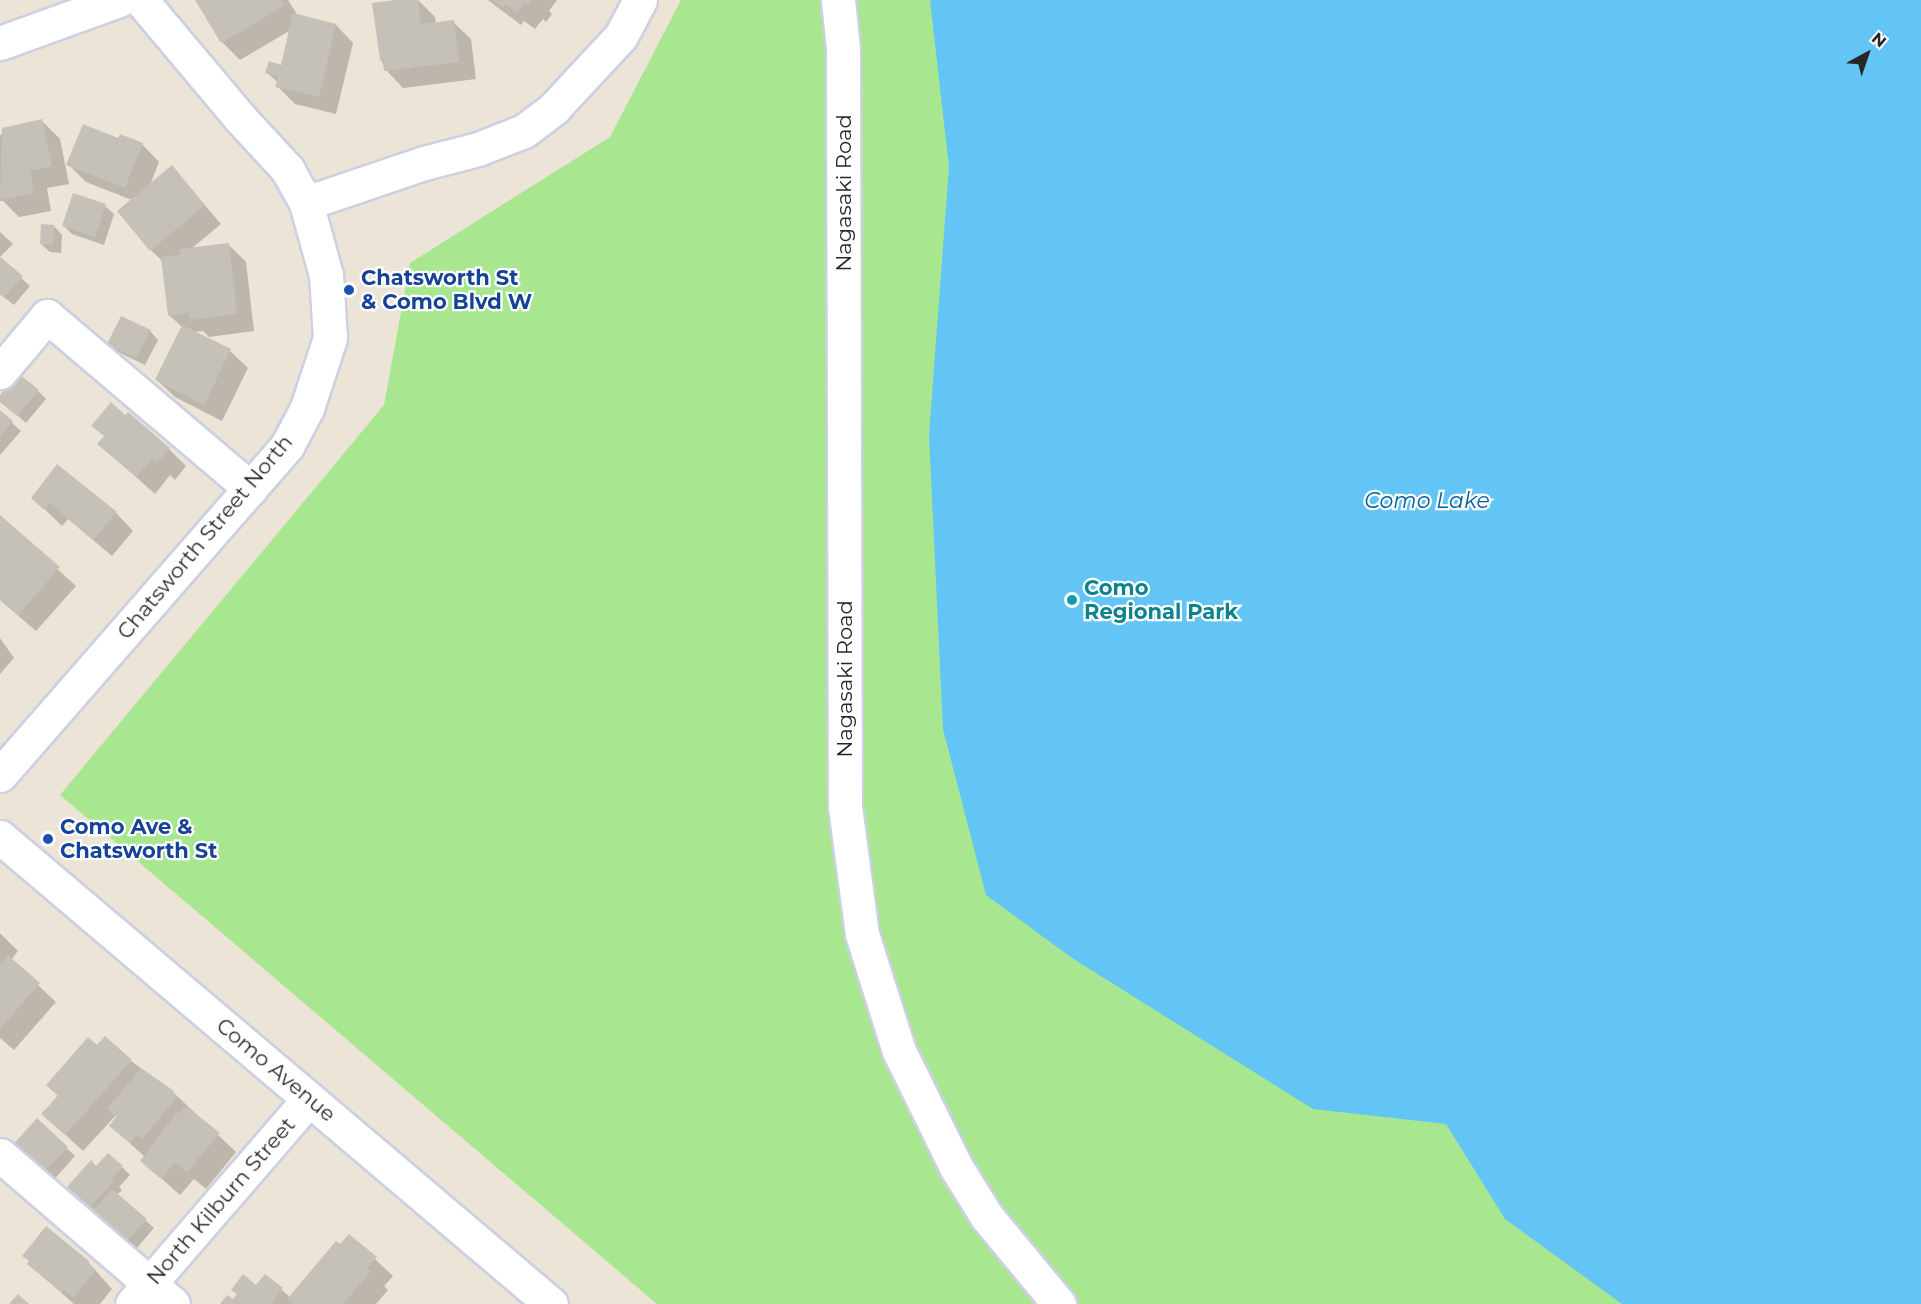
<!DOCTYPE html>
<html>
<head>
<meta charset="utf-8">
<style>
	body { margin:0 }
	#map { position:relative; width:1921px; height:1304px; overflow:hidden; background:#ebe4d7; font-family:Montserrat,sans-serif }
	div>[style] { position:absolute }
	.green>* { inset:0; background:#a8e690 }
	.water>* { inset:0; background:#63c5f5 }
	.shadow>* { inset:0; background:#0003 }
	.building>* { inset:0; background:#c6c1b8 }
	.roads { filter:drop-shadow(2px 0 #cdd0e2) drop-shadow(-2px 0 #cdd0e2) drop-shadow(0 2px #cdd0e2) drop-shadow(0 -2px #cdd0e2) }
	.minor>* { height:33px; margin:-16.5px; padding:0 16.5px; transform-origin:16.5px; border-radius:16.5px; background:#fff }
	.dots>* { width:16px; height:16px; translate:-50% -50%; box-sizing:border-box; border:3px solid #fff; border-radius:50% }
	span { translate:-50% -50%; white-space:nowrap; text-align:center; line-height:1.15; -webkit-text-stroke:4.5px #fff; paint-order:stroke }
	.street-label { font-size:21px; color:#272727 }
	.transit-label { font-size:21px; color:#164399; font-weight:700 }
	.left { translate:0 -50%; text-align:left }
	.culture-label { font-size:21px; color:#0d838f; font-weight:700 }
	.water-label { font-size:22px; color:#06609d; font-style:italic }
	.north { position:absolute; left:1837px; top:24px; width:60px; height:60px; -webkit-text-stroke:4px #fff; paint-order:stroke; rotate:40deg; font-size:16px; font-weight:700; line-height:24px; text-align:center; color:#272727 }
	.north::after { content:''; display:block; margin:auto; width:21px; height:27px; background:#272727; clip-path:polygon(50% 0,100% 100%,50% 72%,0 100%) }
</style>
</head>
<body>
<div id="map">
	<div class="green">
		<div style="clip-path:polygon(681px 0,1921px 0,1921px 1304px,657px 1304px,60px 795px,384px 405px,410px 263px,610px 137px)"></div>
	</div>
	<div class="water">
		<div style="clip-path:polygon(930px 0,1921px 0,1921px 1304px,1622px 1304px,1505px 1219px,1446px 1124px,1313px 1109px,1072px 958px,986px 895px,943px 729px,929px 435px,949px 167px)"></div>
	</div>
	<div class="shadow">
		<div style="clip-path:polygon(198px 0,288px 0,298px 16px,336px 25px,353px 43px,336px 114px,295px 104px,277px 86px,278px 82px,267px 73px,282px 68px,291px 30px,240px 60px,222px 42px)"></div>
		<div style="clip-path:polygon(408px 0,418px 0,435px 17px,436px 24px,453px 22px,471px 39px,476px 79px,403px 88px,386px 70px,381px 60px)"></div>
		<div style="clip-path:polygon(488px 0,557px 0,549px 11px,552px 14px,546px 22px,543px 19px,535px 29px,524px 21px,521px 25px)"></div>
		<div style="clip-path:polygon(42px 121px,60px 139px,69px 184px,47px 188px,51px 211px,19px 217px,3px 201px,0 201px,0 135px)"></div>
		<div style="clip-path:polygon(119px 140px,142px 144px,159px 162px,150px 185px,172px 167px,221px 224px,191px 249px,228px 244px,246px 262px,254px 331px,209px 337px,203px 331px,193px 332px,230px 351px,248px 368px,222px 421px,175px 397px,157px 380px,183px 328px,169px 315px,163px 262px,151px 250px,132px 200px,86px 182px,68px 164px)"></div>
		<div style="clip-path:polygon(74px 195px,105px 206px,114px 214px,104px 245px,72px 234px,63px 225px)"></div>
		<div style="clip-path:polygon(54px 226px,62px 235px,61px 253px,50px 252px,41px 244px)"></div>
		<div style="clip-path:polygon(0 232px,13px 244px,0 257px)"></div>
		<div style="clip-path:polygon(0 259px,30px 286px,14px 305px,0 294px)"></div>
		<div style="clip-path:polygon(150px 331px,158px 340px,145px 365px,118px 352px,109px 343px)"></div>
		<div style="clip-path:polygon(38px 391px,46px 399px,26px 423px,0 400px,0 398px)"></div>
		<div style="clip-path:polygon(0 412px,21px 431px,0 455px)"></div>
		<div style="clip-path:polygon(93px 425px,169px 449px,186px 466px,175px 480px,170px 475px,155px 494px,99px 444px,105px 437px)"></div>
		<div style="clip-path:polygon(33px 498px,116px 513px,133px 531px,112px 556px,68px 519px,62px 526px)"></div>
		<div style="clip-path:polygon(0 517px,76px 586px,36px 631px,0 600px)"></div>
		<div style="clip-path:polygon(0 638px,14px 658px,0 674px)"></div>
		<div style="clip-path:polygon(0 933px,18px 951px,11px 960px,56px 1002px,14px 1050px,0 1038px)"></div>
		<div style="clip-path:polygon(97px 1047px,131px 1061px,173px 1092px,236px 1152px,206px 1189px,194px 1179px,180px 1195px,142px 1161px,145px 1157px,111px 1126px,118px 1117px,116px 1115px,83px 1151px,43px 1114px)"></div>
		<div style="clip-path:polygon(37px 1121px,75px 1156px,51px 1183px,21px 1156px)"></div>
		<div style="clip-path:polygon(122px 1167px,130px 1175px,119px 1187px,122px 1190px,117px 1195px,154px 1228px,131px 1255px,95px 1211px,77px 1195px)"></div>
		<div style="clip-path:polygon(350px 1236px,393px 1276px,384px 1286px,388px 1290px,376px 1304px,222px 1304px,233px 1301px,238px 1295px,233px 1290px,256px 1287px,266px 1276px,291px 1298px)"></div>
		<div style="clip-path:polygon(88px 1262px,112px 1289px,100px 1304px,74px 1304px,29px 1264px)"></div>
	</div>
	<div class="building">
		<div style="clip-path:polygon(195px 0,282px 0,285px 5px,221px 43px)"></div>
		<div style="clip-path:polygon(396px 0,418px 0,421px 24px,454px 20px,459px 62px,384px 71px,383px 60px,380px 60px,372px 3px)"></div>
		<div style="clip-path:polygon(492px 0,532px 0,528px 5px,525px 3px,517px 13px,506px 4px,503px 8px)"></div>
		<div style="clip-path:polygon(293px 13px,336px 24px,319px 97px,275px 87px,278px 76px,265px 73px,269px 61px,281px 65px)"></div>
		<div style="clip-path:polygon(42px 119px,52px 166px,30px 171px,34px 193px,0 200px,2px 128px)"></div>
		<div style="clip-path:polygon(83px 124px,118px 138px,120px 134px,143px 143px,125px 188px,66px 165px)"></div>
		<div style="clip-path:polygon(172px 165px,205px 205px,150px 251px,117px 211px)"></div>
		<div style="clip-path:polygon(73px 193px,106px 204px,95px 237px,62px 226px)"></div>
		<div style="clip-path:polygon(41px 224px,54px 225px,53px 245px,40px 244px)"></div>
		<div style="clip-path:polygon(229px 243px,237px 314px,190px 320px,189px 313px,168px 316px,161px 257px,180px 255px,179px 249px)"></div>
		<div style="clip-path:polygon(0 257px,23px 276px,4px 298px,0 294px)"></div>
		<div style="clip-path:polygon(121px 316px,151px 330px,136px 358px,107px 344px)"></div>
		<div style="clip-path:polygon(182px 325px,231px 349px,204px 405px,155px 380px)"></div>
		<div style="clip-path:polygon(18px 373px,39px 390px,17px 416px,0 402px,0 395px)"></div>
		<div style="clip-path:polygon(111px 402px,125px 415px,128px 412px,170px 448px,157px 463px,152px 459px,136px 477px,97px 444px,104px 436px,91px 426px)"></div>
		<div style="clip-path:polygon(0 410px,13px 421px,0 437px)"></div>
		<div style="clip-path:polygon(57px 464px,117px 512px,93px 540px,50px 503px,44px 510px,31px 498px)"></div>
		<div style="clip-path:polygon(0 515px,60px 567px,18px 615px,0 599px)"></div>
		<div style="clip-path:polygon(8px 955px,40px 983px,0 1029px,0 964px)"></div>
		<div style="clip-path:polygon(105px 1036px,132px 1060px,65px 1135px,41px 1114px,58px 1096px,46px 1085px,88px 1037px,97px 1045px)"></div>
		<div style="clip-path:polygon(141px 1068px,174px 1091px,172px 1093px,177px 1097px,142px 1139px,137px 1135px,130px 1143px,109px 1126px,116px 1117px,107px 1109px)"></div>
		<div style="clip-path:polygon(186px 1106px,220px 1133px,187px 1172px,175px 1162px,161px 1179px,140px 1161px,177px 1112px,179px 1114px)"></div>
		<div style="clip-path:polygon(37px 1118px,68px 1147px,41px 1175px,11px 1147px)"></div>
		<div style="clip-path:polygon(108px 1153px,123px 1166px,112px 1178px,114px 1181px,90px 1207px,67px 1187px,91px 1160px,96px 1166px)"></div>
		<div style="clip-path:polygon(112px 1189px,147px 1219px,121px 1248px,86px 1219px)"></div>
		<div style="clip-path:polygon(46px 1226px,89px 1261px,88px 1263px,96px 1270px,73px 1298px,64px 1290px,62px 1293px,27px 1264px,29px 1261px,22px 1256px)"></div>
		<div style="clip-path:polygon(349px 1234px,377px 1257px,367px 1268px,371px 1271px,344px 1303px,346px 1304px,293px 1304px,287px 1299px,336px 1241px,340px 1244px)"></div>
		<div style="clip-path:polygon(243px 1274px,256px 1285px,265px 1274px,283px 1288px,271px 1304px,220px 1304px,227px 1295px,233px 1299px,237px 1294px,231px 1290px)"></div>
		<div style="clip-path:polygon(18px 1294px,29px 1304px,9px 1304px)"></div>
	</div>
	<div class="roads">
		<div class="minor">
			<div style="left:838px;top:0;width:48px;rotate:84.1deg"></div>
			<div style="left:843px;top:48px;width:759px;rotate:89.85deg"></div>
			<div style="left:845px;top:807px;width:128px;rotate:82.4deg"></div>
			<div style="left:862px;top:934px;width:123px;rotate:72.5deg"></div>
			<div style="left:899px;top:1051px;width:129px;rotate:63.8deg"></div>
			<div style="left:956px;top:1167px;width:59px;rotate:58.2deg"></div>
			<div style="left:987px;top:1217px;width:113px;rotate:50.4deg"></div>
			<div style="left:0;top:43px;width:127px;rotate:-19.9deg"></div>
			<div style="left:306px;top:203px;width:125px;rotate:-18.7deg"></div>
			<div style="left:424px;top:163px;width:56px;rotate:-14.5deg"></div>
			<div style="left:478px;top:149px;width:49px;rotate:-21.4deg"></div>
			<div style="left:524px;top:131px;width:38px;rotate:-37deg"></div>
			<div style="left:554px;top:108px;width:98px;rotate:-47.1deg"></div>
			<div style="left:621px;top:36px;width:41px;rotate:-62.2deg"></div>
			<div style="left:0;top:372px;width:73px;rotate:-50deg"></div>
			<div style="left:47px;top:316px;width:267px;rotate:40.3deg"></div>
			<div style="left:0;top:775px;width:437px;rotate:-48.9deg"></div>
			<div style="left:287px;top:446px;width:43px;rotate:-62.2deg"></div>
			<div style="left:307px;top:408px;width:74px;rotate:-71.8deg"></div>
			<div style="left:330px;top:338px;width:63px;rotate:-93.6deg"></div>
			<div style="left:326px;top:275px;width:75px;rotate:-105.5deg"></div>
			<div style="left:306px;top:203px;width:38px;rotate:-119deg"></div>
			<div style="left:288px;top:170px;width:71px;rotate:-132.7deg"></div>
			<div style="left:240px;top:118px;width:154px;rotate:-130deg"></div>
			<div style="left:0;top:837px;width:722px;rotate:40.28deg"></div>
			<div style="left:0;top:1155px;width:228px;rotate:40.7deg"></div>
			<div style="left:132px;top:1304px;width:271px;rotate:-49.2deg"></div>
		</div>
	</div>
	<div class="dots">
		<div style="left:349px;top:290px;background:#1a4fb4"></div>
		<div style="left:1072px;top:600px;background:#0f9aa8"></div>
		<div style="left:48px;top:839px;background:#1a4fb4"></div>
	</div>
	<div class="street-label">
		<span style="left:844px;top:193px;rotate:-90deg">Nagasaki Road</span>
		<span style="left:205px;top:537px;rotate:-50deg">Chatsworth Street North</span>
		<span style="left:845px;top:679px;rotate:-90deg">Nagasaki Road</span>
		<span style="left:276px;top:1070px;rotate:40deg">Como Avenue</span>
		<span style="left:221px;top:1201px;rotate:-49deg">North Kilburn Street</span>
	</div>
	<div class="transit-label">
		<span class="left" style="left:361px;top:290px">Chatsworth St<br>&amp; Como Blvd W</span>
		<span class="left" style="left:60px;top:839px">Como Ave &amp;<br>Chatsworth St</span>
	</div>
	<div class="culture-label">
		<span class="left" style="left:1084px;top:600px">Como<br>Regional Park</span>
	</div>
	<div class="water-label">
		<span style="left:1427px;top:501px">Como Lake</span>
	</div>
	<div class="north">N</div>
</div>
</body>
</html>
